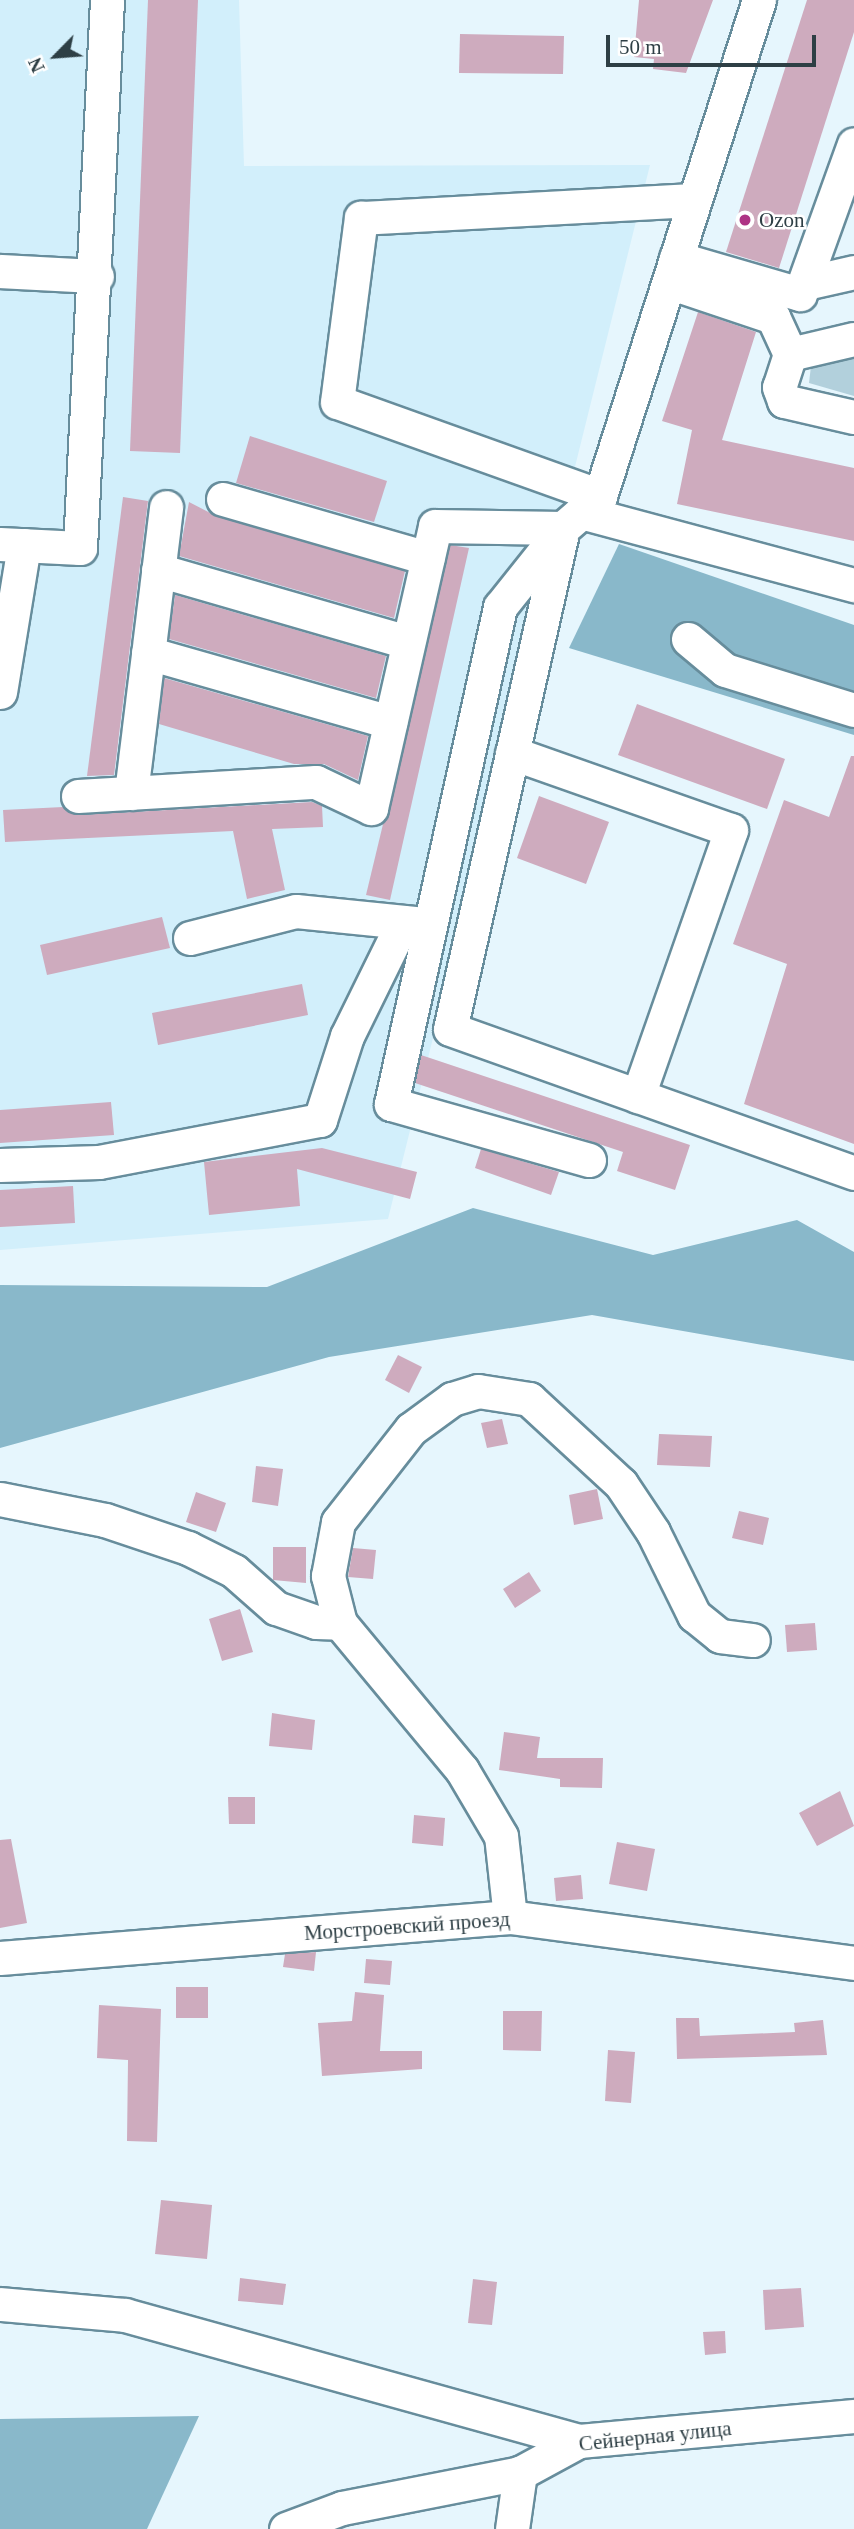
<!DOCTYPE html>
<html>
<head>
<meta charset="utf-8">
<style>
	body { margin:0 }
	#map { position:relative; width:854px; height:2529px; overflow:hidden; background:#e6f6fd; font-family:"Times New Roman",serif }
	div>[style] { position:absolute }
	.built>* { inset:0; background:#d2effb }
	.green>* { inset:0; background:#b2d0dc }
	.forest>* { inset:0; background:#89b8ca }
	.building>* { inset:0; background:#ceabbe }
	.roads { filter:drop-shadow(2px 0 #678d9c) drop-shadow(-2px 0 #678d9c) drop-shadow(0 2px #678d9c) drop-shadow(0 -2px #678d9c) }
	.minor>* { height:33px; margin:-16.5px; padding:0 16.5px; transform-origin:16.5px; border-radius:16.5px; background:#fff }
	.dots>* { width:19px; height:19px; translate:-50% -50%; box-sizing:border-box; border:4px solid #fff; border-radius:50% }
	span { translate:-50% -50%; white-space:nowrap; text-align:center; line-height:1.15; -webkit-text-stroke:5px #fff; paint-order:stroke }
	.poi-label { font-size:21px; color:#2e3f45 }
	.left { translate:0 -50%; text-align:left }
	.street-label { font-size:21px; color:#2e3f45 }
	.north { position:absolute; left:21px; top:21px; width:70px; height:70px; -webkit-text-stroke:5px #fff; paint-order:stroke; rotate:245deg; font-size:19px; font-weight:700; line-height:28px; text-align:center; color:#2e3f45 }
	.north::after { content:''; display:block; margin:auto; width:24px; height:32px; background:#2e3f45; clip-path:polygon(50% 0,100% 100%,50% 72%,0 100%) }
	.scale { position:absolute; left:606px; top:35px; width:210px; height:32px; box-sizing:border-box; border:4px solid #2e3f45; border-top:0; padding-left:9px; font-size:21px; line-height:24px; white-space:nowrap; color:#2e3f45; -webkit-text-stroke:5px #fff; paint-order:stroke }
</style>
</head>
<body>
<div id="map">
	<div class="built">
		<div style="clip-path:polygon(0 0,239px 0,244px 166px,650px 165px,388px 1219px,0 1250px)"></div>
	</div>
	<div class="green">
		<div style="clip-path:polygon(854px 355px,854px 396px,809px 383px,811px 366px)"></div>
	</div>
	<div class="forest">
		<div style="clip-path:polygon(619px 544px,854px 625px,854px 735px,569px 648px)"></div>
		<div style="clip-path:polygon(473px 1208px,653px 1255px,797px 1220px,854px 1252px,854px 1361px,592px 1315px,329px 1357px,0 1448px,0 1285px,267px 1287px)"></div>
		<div style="clip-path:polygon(199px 2416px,147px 2529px,0 2529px,0 2419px)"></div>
	</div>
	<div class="building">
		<div style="clip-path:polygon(148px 0,198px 0,180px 453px,130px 451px)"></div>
		<div style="clip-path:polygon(639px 0,713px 0,686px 73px,653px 69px,654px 59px,634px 57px)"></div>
		<div style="clip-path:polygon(807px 0,854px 0,854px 32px,779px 268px,726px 252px)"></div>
		<div style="clip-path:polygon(460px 34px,564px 36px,563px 74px,459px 73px)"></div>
		<div style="clip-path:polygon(698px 312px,756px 332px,722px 440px,854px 468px,854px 541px,677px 504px,692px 430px,662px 421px)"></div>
		<div style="clip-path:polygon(250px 436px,387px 481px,374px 522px,236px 483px)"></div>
		<div style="clip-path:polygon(123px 497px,148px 501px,114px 775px,87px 776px)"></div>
		<div style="clip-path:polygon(189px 502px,218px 517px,405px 571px,394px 618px,179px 556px)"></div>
		<div style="clip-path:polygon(450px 545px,469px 548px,390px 900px,366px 895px)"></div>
		<div style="clip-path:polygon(175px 595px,386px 656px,376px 698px,169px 639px)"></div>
		<div style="clip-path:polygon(164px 678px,368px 736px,358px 780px,324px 764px,294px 764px,159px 724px)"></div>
		<div style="clip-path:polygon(637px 704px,785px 759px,767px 809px,618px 755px)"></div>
		<div style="clip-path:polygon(851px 756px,854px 756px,854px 1144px,744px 1104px,787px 964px,733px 944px,784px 800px,829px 817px)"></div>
		<div style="clip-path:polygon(539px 796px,609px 822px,586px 884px,517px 858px)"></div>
		<div style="clip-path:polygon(312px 802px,322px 806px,323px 827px,272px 829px,285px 890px,247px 899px,233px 831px,5px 842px,3px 810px,63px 807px,79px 815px)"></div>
		<div style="clip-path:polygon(162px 917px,170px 948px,47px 975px,40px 945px)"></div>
		<div style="clip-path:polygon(302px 984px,308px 1015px,158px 1045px,152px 1013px)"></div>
		<div style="clip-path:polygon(421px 1055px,690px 1145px,675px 1190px,617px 1171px,623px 1152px,415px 1083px)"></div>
		<div style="clip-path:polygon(111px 1102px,114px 1135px,0 1143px,0 1110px)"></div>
		<div style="clip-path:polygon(322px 1148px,417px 1172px,410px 1199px,297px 1169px,300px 1206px,209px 1215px,204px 1162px)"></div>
		<div style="clip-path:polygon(481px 1149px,559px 1172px,551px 1195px,475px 1168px)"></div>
		<div style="clip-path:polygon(73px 1186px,75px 1223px,0 1227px,0 1190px)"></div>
		<div style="clip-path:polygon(398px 1355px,422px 1367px,409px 1393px,385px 1380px)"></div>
		<div style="clip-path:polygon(502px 1419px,508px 1444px,487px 1448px,481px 1423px)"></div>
		<div style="clip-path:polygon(659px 1434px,712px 1436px,710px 1467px,657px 1465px)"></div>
		<div style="clip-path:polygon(256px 1466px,283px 1469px,278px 1506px,252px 1502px)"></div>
		<div style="clip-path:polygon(597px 1489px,603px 1519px,574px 1525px,569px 1495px)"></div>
		<div style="clip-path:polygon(196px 1492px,226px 1503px,216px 1532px,186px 1522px)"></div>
		<div style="clip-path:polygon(739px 1511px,769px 1518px,763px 1545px,732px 1538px)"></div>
		<div style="clip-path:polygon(273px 1547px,306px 1547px,306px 1583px,273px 1580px)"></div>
		<div style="clip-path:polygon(353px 1548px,376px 1550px,373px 1579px,348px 1577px)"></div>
		<div style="clip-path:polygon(529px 1572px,541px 1591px,515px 1608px,503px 1589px)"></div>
		<div style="clip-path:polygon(240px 1609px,253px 1652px,222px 1661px,209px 1619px)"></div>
		<div style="clip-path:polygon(815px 1623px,817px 1650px,787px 1652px,785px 1625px)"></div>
		<div style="clip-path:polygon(272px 1713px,315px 1720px,312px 1750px,269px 1746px)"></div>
		<div style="clip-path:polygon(504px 1732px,540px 1737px,537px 1758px,603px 1758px,602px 1788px,560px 1787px,560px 1779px,499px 1770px)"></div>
		<div style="clip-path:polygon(840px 1791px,854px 1826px,817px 1846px,799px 1813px)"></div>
		<div style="clip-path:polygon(228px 1797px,255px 1797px,255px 1824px,229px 1824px)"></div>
		<div style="clip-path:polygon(414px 1815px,445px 1818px,443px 1846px,412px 1843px)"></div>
		<div style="clip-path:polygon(11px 1839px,27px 1923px,0 1928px,0 1840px)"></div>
		<div style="clip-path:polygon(617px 1842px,655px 1849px,647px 1891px,609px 1884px)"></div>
		<div style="clip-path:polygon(581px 1875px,583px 1899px,556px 1901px,554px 1878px)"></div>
		<div style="clip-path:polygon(316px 1952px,314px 1971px,283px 1967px,285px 1954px)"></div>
		<div style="clip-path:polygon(366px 1959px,392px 1961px,390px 1985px,364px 1983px)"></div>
		<div style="clip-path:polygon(176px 1987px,208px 1987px,208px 2018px,176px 2018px)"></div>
		<div style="clip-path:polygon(355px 1992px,384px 1995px,380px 2051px,422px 2051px,422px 2069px,322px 2076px,318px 2023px,352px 2021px)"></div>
		<div style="clip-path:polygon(99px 2005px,161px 2009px,157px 2142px,127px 2141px,128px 2060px,97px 2058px)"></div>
		<div style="clip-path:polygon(503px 2011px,542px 2011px,541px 2051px,503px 2050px)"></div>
		<div style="clip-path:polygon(676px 2018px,699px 2018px,700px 2036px,795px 2032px,794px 2023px,823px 2020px,827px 2055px,677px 2059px)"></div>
		<div style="clip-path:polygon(608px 2050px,635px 2052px,631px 2103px,605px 2101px)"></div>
		<div style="clip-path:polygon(161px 2200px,212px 2205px,207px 2259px,155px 2254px)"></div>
		<div style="clip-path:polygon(240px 2278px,286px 2284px,283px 2305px,238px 2301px)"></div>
		<div style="clip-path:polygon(473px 2279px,497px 2282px,492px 2325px,468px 2323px)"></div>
		<div style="clip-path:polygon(801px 2288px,804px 2327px,765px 2330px,763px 2290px)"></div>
		<div style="clip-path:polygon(725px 2331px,726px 2353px,705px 2355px,703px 2332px)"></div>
	</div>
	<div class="roads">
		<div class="minor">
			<div style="left:676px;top:258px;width:129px;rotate:16.2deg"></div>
			<div style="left:800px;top:294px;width:159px;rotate:-70.2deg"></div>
			<div style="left:0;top:271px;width:97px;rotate:3deg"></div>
			<div style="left:669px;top:282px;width:110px;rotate:18.6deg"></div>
			<div style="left:773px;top:317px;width:41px;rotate:65.3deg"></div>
			<div style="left:790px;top:354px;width:35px;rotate:108deg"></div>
			<div style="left:779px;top:387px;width:15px;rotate:70deg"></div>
			<div style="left:784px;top:401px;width:72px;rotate:12.9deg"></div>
			<div style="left:806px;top:283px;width:49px;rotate:-12.9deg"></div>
			<div style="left:790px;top:354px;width:66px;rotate:-13.2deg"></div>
			<div style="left:600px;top:496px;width:279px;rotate:-160.3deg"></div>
			<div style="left:337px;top:402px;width:186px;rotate:-82.6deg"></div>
			<div style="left:361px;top:218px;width:334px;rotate:-3.1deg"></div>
			<div style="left:223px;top:499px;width:213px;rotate:16.1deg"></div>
			<div style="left:581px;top:512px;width:283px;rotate:15deg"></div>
			<div style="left:561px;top:537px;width:504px;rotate:102.71deg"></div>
			<div style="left:450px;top:1029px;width:429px;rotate:19.6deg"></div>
			<div style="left:0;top:544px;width:80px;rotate:2.9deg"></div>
			<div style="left:80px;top:548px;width:549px;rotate:-87.18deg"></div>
			<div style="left:158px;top:570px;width:260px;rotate:16.1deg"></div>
			<div style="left:688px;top:639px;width:48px;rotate:40deg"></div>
			<div style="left:725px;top:670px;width:135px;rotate:17.2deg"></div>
			<div style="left:148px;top:653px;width:252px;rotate:15.9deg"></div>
			<div style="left:0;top:692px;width:149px;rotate:-80.7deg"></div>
			<div style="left:512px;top:753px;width:232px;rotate:19.4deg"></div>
			<div style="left:731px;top:830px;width:282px;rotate:109.3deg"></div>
			<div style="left:131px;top:793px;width:288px;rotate:-83deg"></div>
			<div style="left:78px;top:796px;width:238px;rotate:-3.4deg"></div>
			<div style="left:316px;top:782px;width:61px;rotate:25.3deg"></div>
			<div style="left:371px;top:808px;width:289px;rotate:-77.2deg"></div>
			<div style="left:435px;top:526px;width:128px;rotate:0.9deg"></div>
			<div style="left:190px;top:938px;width:109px;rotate:-14.3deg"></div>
			<div style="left:296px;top:911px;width:129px;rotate:5.8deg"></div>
			<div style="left:589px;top:1160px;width:206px;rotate:-164.2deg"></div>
			<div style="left:391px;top:1104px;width:509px;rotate:-77.63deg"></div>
			<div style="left:500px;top:607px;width:101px;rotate:-51.4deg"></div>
			<div style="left:563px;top:528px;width:49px;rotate:-40.9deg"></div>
			<div style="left:600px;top:496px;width:521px;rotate:-72.23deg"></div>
			<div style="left:0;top:1165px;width:99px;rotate:-1.7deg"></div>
			<div style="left:99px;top:1162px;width:225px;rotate:-10.8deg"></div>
			<div style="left:320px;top:1120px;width:88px;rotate:-72.2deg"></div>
			<div style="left:347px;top:1036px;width:127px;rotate:-63.8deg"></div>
			<div style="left:0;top:1499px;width:107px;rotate:11.3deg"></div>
			<div style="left:105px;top:1520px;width:88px;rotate:18.6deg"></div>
			<div style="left:188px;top:1548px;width:51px;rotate:26.6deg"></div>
			<div style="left:234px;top:1571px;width:56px;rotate:41.4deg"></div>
			<div style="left:276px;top:1608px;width:42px;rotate:19.3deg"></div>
			<div style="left:316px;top:1622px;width:24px;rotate:2deg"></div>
			<div style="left:510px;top:1917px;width:81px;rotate:-96.3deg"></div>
			<div style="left:501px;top:1836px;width:77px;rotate:-120.6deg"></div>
			<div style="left:462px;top:1770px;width:191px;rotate:-129.7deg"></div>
			<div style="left:340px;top:1623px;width:49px;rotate:-104.3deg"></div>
			<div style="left:328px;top:1576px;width:55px;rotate:-79.5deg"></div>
			<div style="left:338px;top:1522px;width:118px;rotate:-51.9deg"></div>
			<div style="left:411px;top:1429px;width:51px;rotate:-36.2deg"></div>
			<div style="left:452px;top:1399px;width:27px;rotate:-17deg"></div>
			<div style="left:478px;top:1391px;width:52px;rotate:8.9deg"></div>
			<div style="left:529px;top:1399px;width:125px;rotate:42.7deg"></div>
			<div style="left:621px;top:1484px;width:58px;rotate:56.3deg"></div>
			<div style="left:653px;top:1532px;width:93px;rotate:63.7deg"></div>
			<div style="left:694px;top:1615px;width:33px;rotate:39deg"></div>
			<div style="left:720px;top:1636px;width:33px;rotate:7deg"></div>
			<div style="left:0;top:1958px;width:512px;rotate:-4.6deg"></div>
			<div style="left:510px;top:1917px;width:347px;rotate:7.6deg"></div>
			<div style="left:0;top:2304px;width:125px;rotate:5deg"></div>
			<div style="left:125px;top:2315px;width:471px;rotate:15.5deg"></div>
			<div style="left:286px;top:2529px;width:60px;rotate:-20.6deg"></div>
			<div style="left:342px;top:2508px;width:181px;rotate:-11.1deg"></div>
			<div style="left:512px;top:2529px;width:57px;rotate:-81.9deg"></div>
			<div style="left:520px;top:2473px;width:67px;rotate:-28.5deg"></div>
			<div style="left:579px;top:2441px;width:276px;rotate:-5.2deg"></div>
		</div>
	</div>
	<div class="dots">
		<div style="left:745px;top:220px;background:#ae3385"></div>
	</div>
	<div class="poi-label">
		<span class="left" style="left:759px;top:220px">Ozon</span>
	</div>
	<div class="street-label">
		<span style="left:407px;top:1926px;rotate:-4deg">Морстроевский проезд</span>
		<span style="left:655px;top:2436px;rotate:-6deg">Сейнерная улица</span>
	</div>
	<div class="north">N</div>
	<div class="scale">50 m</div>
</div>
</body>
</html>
